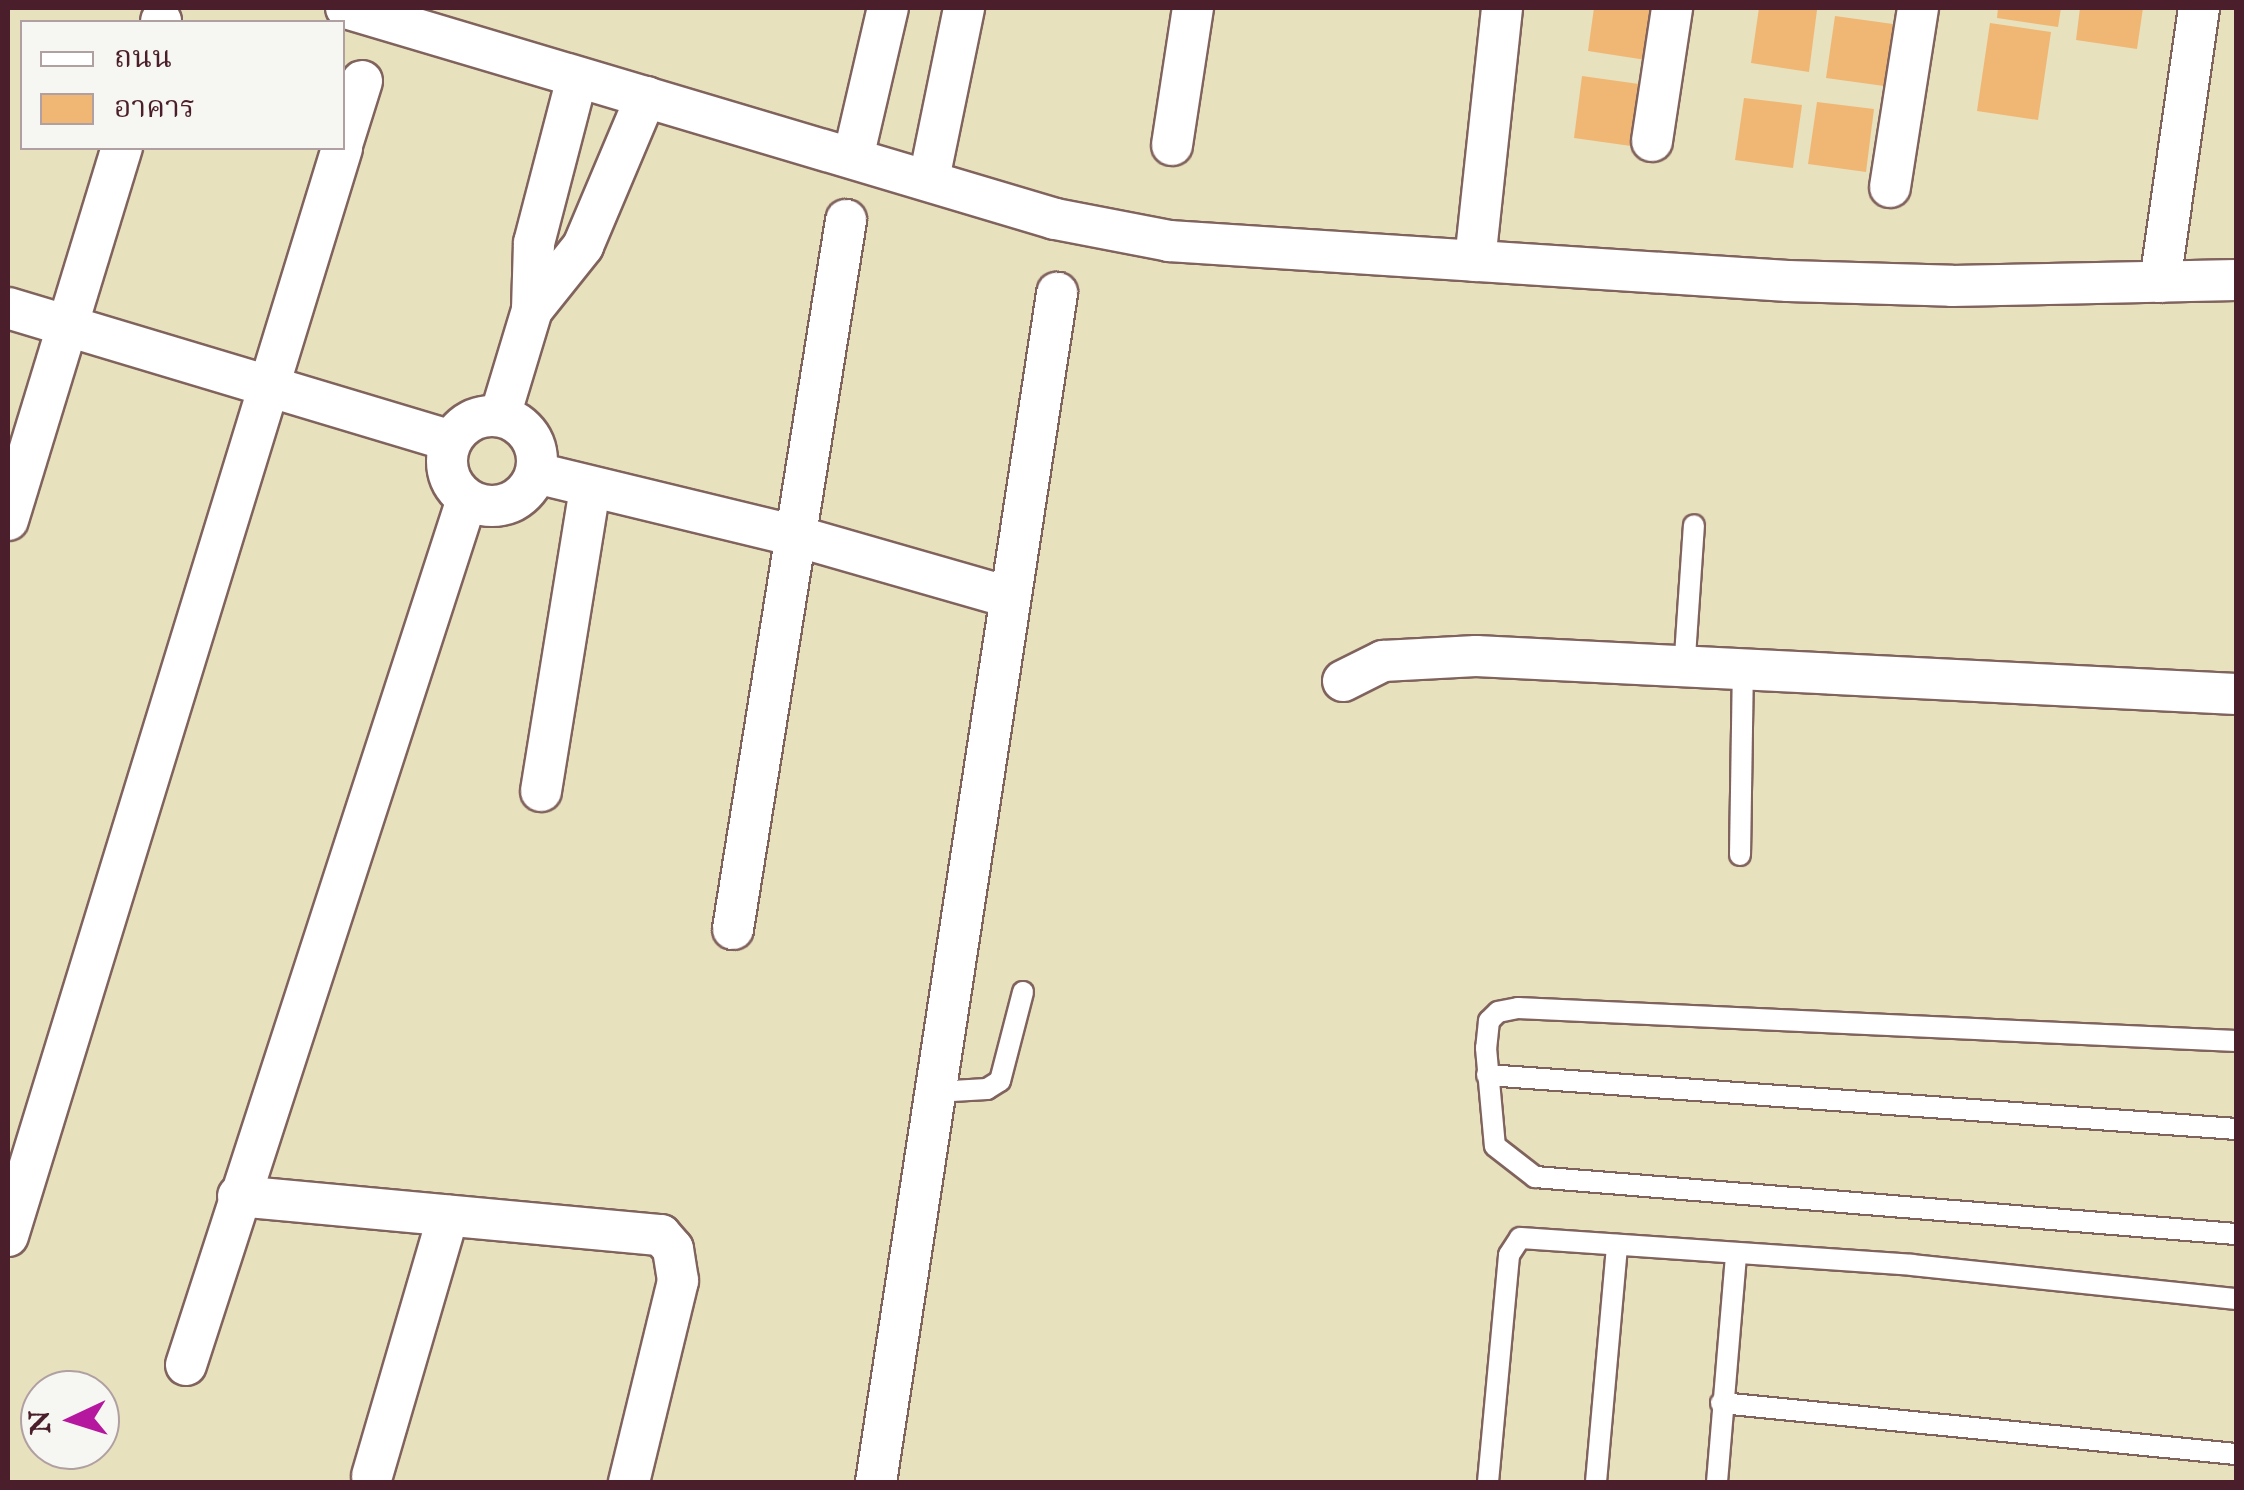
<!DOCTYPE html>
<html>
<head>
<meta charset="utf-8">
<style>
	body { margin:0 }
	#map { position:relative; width:2244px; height:1490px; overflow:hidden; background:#e8e1be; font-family:"IM FELL English","Noto Serif Thai",serif }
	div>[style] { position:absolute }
	.building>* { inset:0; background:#f0b774 }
	.roads { filter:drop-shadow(2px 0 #81635e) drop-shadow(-2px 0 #81635e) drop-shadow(0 2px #81635e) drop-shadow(0 -2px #81635e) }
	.service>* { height:20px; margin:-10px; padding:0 10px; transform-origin:10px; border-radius:10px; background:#fff }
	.minor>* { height:40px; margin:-20px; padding:0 20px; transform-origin:20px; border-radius:20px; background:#fff }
	.minor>.ring { margin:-20px; padding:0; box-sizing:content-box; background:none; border:40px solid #fff; border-radius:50% }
	span { translate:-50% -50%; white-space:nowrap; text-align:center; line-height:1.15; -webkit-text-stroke:10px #f6f6f2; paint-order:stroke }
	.frame { position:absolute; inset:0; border:10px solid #4a1f2b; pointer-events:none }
	.legend { position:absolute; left:20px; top:20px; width:325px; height:130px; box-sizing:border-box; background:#f6f6f2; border:2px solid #b1a0a2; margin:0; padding:12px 18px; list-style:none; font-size:30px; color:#4a1f2b }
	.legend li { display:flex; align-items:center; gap:20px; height:50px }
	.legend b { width:50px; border:2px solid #b1a0a2 }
	.north { position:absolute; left:20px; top:1370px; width:100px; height:100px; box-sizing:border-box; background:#f6f6f2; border:2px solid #b1a0a2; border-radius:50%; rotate:266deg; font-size:28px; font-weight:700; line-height:40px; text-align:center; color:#4a1f2b }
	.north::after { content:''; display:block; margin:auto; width:35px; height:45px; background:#b5179e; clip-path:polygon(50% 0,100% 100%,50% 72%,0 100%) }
</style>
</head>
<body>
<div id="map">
	<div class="building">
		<div style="clip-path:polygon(1594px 8px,1653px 8px,1646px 60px,1588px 51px)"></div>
		<div style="clip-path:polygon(1759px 8px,1817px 10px,1809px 72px,1751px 63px)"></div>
		<div style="clip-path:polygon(1998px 8px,2061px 8px,2058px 27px,1997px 18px)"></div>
		<div style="clip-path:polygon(2080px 8px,2143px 8px,2137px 49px,2076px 40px)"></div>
		<div style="clip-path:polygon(1835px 16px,1893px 24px,1884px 86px,1826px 78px)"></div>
		<div style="clip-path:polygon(1990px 23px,2051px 32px,2038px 120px,1977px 111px)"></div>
		<div style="clip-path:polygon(1582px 76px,1639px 84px,1631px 146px,1574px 138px)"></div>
		<div style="clip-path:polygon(1744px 98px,1802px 105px,1793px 168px,1735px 160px)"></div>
		<div style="clip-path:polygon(1817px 102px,1874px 109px,1866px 172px,1808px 164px)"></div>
	</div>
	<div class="roads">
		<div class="service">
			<div style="left:1684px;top:671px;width:146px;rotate:-86.1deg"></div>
			<div style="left:1740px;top:855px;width:182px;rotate:-89.1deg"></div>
			<div style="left:2236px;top:1041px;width:719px;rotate:-177.37deg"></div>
			<div style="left:1518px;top:1008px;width:20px;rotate:169deg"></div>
			<div style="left:1498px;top:1012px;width:13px;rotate:135deg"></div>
			<div style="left:1489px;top:1021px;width:27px;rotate:96deg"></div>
			<div style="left:1486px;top:1048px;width:98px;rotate:84.8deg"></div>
			<div style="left:1495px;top:1146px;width:51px;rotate:37.8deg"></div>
			<div style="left:1535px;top:1177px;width:703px;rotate:4.65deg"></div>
			<div style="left:1487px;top:1075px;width:751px;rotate:4.12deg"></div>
			<div style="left:935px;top:1092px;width:52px;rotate:-3.3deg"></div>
			<div style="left:987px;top:1089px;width:15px;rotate:-32deg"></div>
			<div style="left:1000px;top:1081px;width:92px;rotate:-75.5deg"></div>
			<div style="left:1721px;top:1403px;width:518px;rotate:5.66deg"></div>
			<div style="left:1488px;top:1482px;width:228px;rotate:-84.7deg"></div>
			<div style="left:1509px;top:1255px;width:20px;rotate:-57deg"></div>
			<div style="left:1520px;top:1238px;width:393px;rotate:3.9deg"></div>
			<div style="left:1912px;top:1265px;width:326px;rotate:6deg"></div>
			<div style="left:1596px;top:1482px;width:238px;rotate:-84.9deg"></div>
			<div style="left:1717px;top:1482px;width:227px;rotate:-85.2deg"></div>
		</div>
		<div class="minor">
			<div style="left:346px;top:8px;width:740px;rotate:16.57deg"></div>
			<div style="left:1055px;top:219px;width:116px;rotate:10.9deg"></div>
			<div style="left:1169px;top:241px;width:620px;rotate:3.7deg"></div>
			<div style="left:1788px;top:281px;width:164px;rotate:1.7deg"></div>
			<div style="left:1952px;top:286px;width:284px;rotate:-1.2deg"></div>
			<div style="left:161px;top:22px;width:1px;rotate:-90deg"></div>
			<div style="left:1652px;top:141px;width:134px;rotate:-81.4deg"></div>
			<div style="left:342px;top:145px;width:67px;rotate:-72.6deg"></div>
			<div style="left:1172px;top:145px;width:139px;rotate:-81.3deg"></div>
			<div style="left:853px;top:158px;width:154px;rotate:-76.9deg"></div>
			<div style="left:929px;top:179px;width:175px;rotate:-78.4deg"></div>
			<div style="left:1890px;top:187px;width:181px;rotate:-81.1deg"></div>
			<div style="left:1475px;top:261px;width:254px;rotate:-83.9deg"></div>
			<div style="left:2160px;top:282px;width:277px;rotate:-81.9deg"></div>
			<div style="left:8px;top:308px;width:462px;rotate:16.7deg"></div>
			<div style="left:532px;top:310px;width:82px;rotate:-51.4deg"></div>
			<div style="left:583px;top:246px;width:162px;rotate:-67.1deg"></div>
			<div class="ring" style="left:447px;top:416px;width:50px;height:50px"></div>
			<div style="left:500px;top:416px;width:111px;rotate:-73.2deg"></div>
			<div style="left:532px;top:310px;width:67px;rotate:-88.3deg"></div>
			<div style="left:534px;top:243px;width:171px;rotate:-75.4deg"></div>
			<div style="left:536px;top:473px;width:268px;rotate:13.6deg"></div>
			<div style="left:796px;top:536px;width:222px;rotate:16deg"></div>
			<div style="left:8px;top:520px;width:389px;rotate:-73deg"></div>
			<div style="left:1343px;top:681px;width:45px;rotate:-26.6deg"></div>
			<div style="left:1383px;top:661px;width:93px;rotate:-3.1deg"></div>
			<div style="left:1476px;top:656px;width:761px;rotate:2.86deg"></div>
			<div style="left:541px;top:791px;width:307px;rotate:-80.8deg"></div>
			<div style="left:733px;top:929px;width:718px;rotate:-80.94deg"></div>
			<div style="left:238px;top:1196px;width:425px;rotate:5.3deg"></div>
			<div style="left:661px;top:1235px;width:18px;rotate:49deg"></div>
			<div style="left:673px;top:1249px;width:32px;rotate:81deg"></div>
			<div style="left:678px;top:1281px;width:207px;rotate:103.7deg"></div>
			<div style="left:8px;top:1236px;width:1138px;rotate:-72.93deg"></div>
			<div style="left:186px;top:1365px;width:910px;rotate:-72.02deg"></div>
			<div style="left:372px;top:1476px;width:271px;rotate:-73.7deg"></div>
			<div style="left:876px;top:1482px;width:1203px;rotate:-81.34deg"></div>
		</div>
	</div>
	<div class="frame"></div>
	<ul class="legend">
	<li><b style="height:12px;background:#fff"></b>ถนน</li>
	<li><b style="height:28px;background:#f0b774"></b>อาคาร</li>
	</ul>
	<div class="north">N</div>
</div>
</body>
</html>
